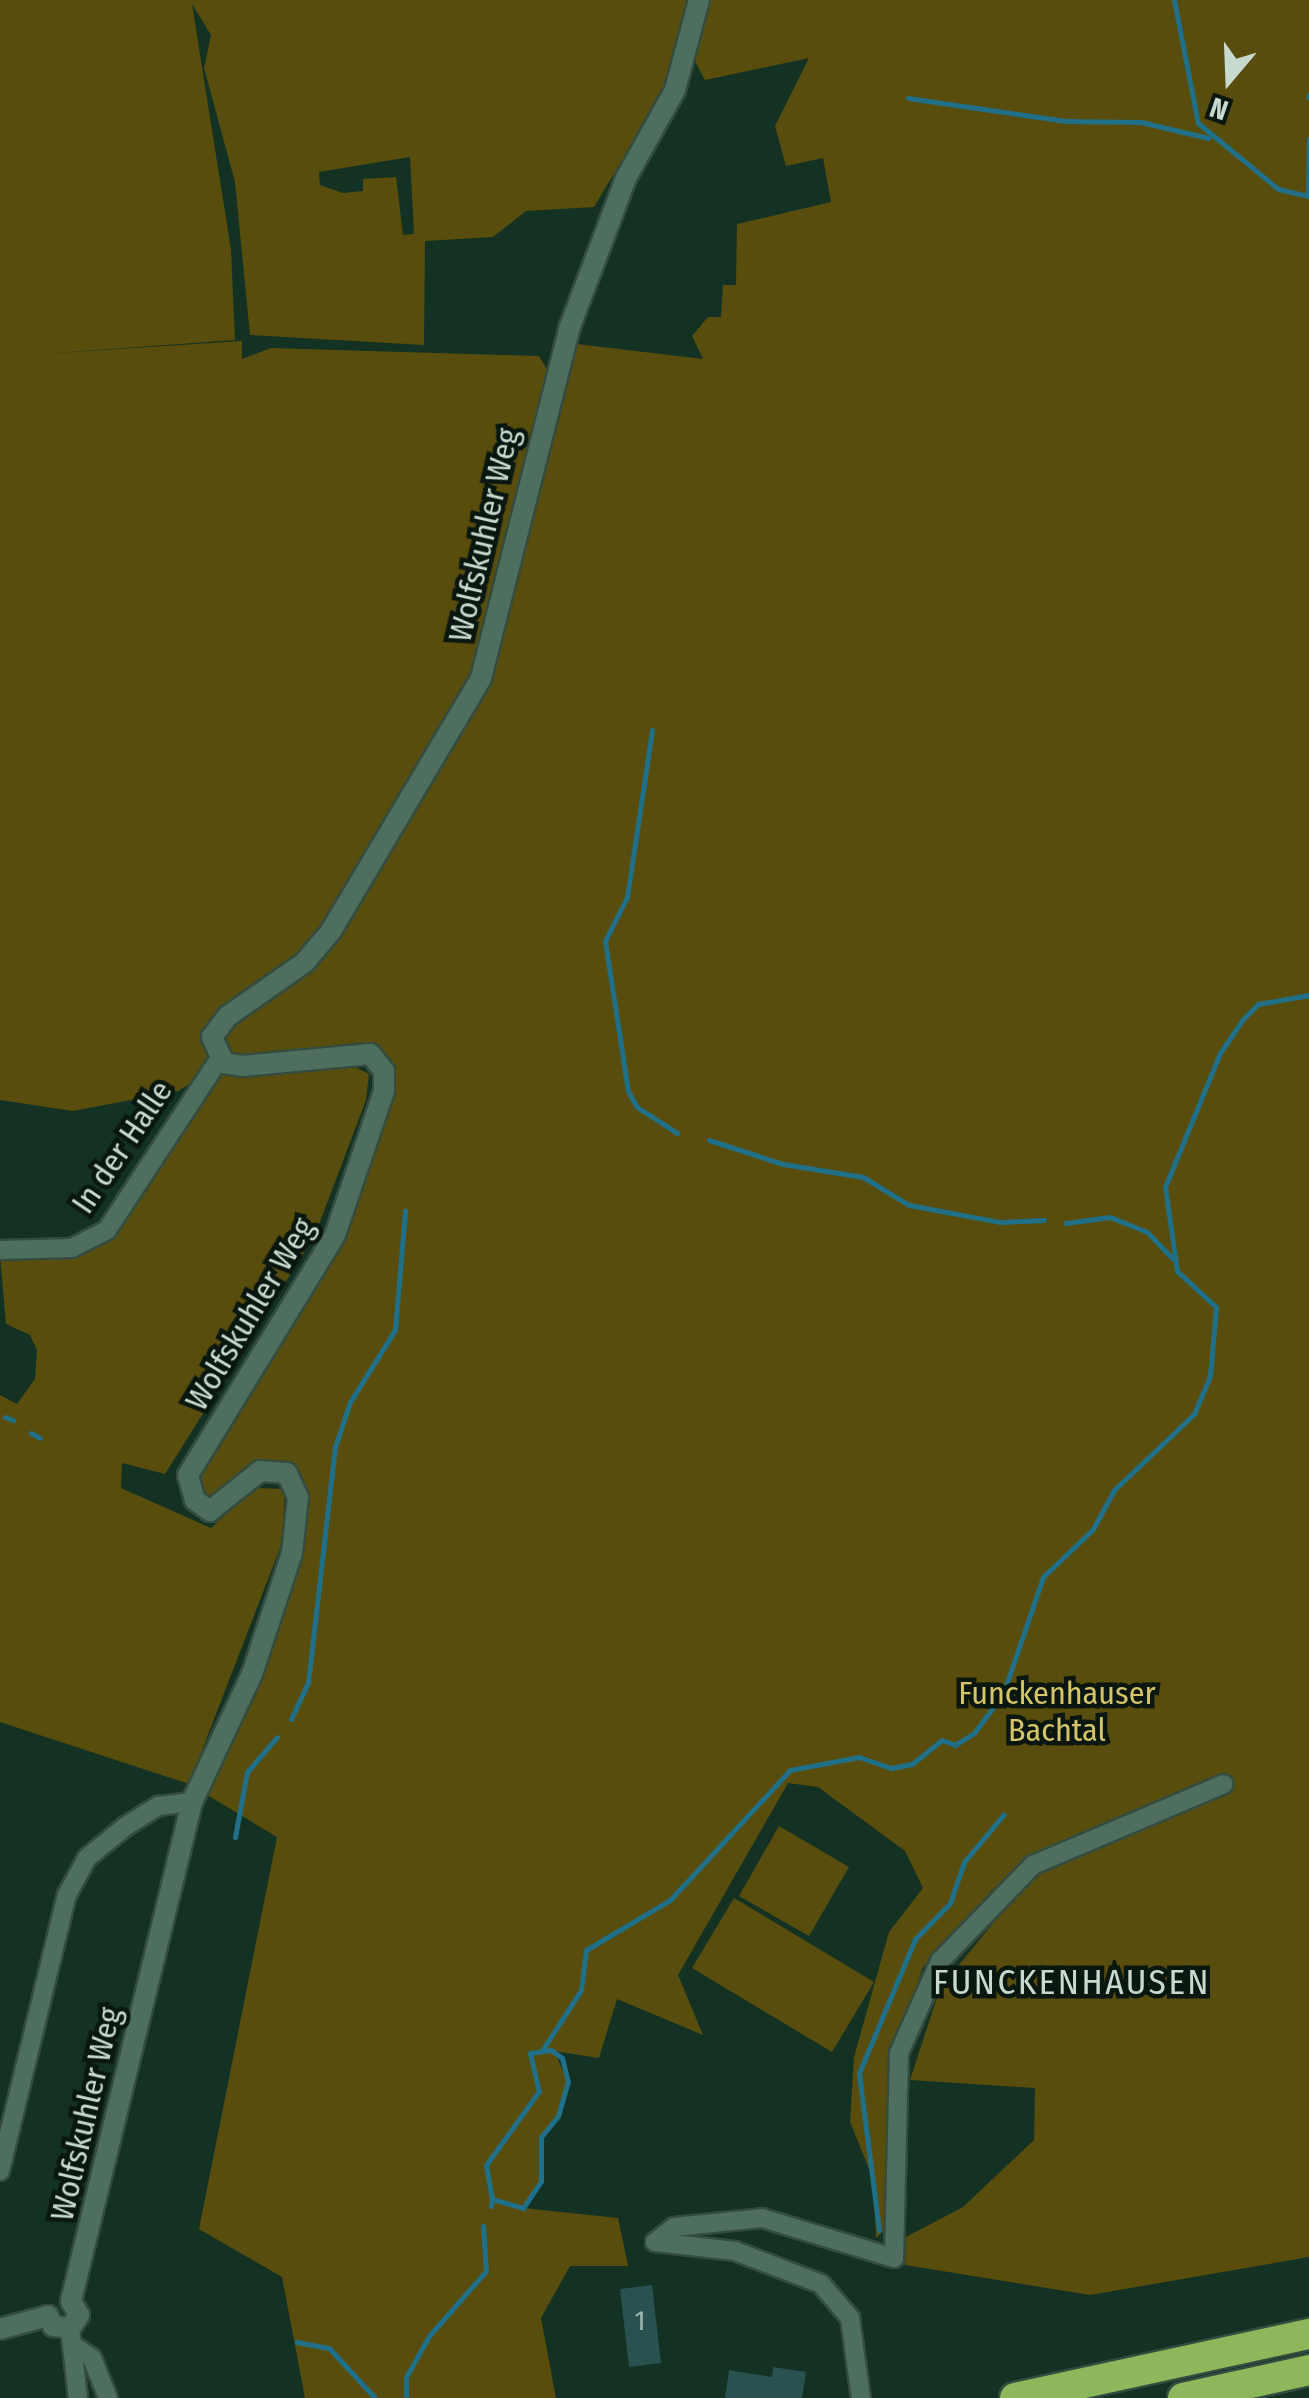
<!DOCTYPE html>
<html>
<head>
<meta charset="utf-8">
<style>
	body { margin:0 }
	#map { position:relative; width:1309px; height:2398px; overflow:hidden; background:#133223; font-family:"Fira Sans Condensed",sans-serif }
	div>[style] { position:absolute }
	.green>* { inset:0; background:#584d0c }
	.stream>* { height:5px; margin:-2.5px; padding:0 2.5px; transform-origin:2.5px; border-radius:2.5px; background:#20708a }
	.building>* { inset:0; background:#285150 }
	.roads { filter:drop-shadow(2px 0 #344c3f) drop-shadow(-2px 0 #344c3f) drop-shadow(0 2px #344c3f) drop-shadow(0 -2px #344c3f) }
	.minor>* { height:18px; margin:-9px; padding:0 9px; transform-origin:9px; border-radius:9px; background:#4f6f5e }
	.tertiary>* { height:20px; margin:-10px; padding:0 10px; transform-origin:10px; border-radius:10px; background:#4f6f5e }
	.motorway>* { height:30px; margin:-15px; padding:0 15px; transform-origin:15px; border-radius:15px; background:#8cb75a }
	span { translate:-50% -50%; white-space:nowrap; text-align:center; line-height:1.15; -webkit-text-stroke:9px #0a1710; paint-order:stroke }
	.number-label { font-size:28px; color:#a0b8b0 }
	.number-label span { -webkit-text-stroke-width:0 }
	.street-label { font-size:32px; color:#c8dad0 }
	.park-label { font-size:32px; color:#d6c468 }
	.neighbourhood-label { font-size:35px; color:#c8dad0; letter-spacing:2.5px }
	.north { position:absolute; left:1179px; top:30px; width:100px; height:100px; -webkit-text-stroke:8px #0a1710; paint-order:stroke; rotate:199deg; font-size:28px; font-weight:700; line-height:40px; text-align:center; color:#c8dad0 }
	.north::after { content:''; display:block; margin:auto; width:35px; height:45px; background:#c8dad0; clip-path:polygon(50% 0,100% 100%,50% 72%,0 100%) }
</style>
</head>
<body>
<div id="map">
	<div class="green">
		<div style="clip-path:polygon(evenodd,0 0,693px 0,671px 78px,594px 207px,526px 211px,493px 237px,425px 241px,424px 345px,250px 335px,235px 182px,204px 68px,211px 35px,192px 4px,231px 250px,235px 340px,41px 354px,242px 341px,242px 359px,271px 348px,539px 356px,548px 371px,518px 483px,536px 487px,577px 344px,703px 359px,692px 336px,708px 317px,721px 317px,723px 285px,736px 285px,737px 224px,831px 202px,823px 158px,786px 166px,775px 126px,809px 58px,705px 80px,689px 50px,699px 0,1309px 0,1309px 2257px,1090px 2295px,905px 2265px,906px 2237px,963px 2207px,1034px 2140px,1035px 2088px,910px 2080px,940px 1988px,1040px 1866px,1029px 1863px,992px 1890px,923px 1967px,887px 2076px,888px 2227px,876px 2238px,874px 2181px,850px 2122px,854px 2057px,889px 1932px,923px 1888px,905px 1851px,818px 1787px,788px 1783px,678px 1975px,703px 2035px,617px 1999px,599px 2058px,554px 2051px,568px 2082px,558px 2116px,541px 2137px,541px 2181px,523px 2208px,618px 2218px,628px 2266px,570px 2266px,541px 2318px,556px 2398px,305px 2398px,282px 2277px,199px 2229px,277px 1837px,199px 1790px,298px 1508px,274px 1469px,224px 1506px,190px 1492px,369px 1146px,379px 1060px,224px 1063px,178px 1091px,73px 1111px,0 1100px,0 0,410px 157px,414px 234px,403px 235px,396px 177px,363px 179px,363px 191px,343px 193px,320px 185px,319px 172px,410px 157px)"></div>
		<div style="clip-path:polygon(347px 1063px,369px 1074px,366px 1100px,315px 1235px,165px 1474px,122px 1463px,121px 1488px,211px 1528px,255px 1488px,285px 1489px,282px 1543px,189px 1784px,0 1722px,0 1395px,17px 1404px,35px 1379px,37px 1350px,30px 1335px,6px 1324px,0 1256px,96px 1243px,216px 1075px)"></div>
		<div style="clip-path:polygon(779px 1826px,849px 1867px,809px 1936px,739px 1896px)"></div>
		<div style="clip-path:polygon(734px 1898px,874px 1982px,832px 2052px,692px 1968px)"></div>
	</div>
	<div class="stream">
		<div style="left:1174px;top:0;width:125px;rotate:79deg"></div>
		<div style="left:1198px;top:123px;width:104px;rotate:39.5deg"></div>
		<div style="left:1278px;top:189px;width:32px;rotate:13deg"></div>
		<div style="left:1309px;top:95px;width:3px;rotate:90deg"></div>
		<div style="left:908px;top:98px;width:160px;rotate:8.3deg"></div>
		<div style="left:1066px;top:121px;width:75px;rotate:0.8deg"></div>
		<div style="left:1141px;top:122px;width:69px;rotate:13.4deg"></div>
		<div style="left:1308px;top:195px;width:56px;rotate:-89deg"></div>
		<div style="left:652px;top:730px;width:169px;rotate:98.5deg"></div>
		<div style="left:627px;top:897px;width:49px;rotate:116.6deg"></div>
		<div style="left:605px;top:941px;width:152px;rotate:81.3deg"></div>
		<div style="left:628px;top:1091px;width:18px;rotate:61deg"></div>
		<div style="left:637px;top:1107px;width:48px;rotate:33deg"></div>
		<div style="left:709px;top:1140px;width:78px;rotate:18deg"></div>
		<div style="left:783px;top:1164px;width:81px;rotate:9.2deg"></div>
		<div style="left:863px;top:1177px;width:54px;rotate:31.3deg"></div>
		<div style="left:909px;top:1205px;width:93px;rotate:10.6deg"></div>
		<div style="left:1000px;top:1222px;width:44px;rotate:-2.6deg"></div>
		<div style="left:1066px;top:1223px;width:44px;rotate:-7.8deg"></div>
		<div style="left:1110px;top:1217px;width:40px;rotate:22deg"></div>
		<div style="left:1147px;top:1232px;width:36px;rotate:46deg"></div>
		<div style="left:5px;top:1417px;width:9px;rotate:21deg"></div>
		<div style="left:31px;top:1433px;width:10px;rotate:29deg"></div>
		<div style="left:291px;top:1719px;width:40px;rotate:-65deg"></div>
		<div style="left:308px;top:1683px;width:238px;rotate:-83.5deg"></div>
		<div style="left:335px;top:1447px;width:47px;rotate:-71.6deg"></div>
		<div style="left:350px;top:1402px;width:85px;rotate:-58deg"></div>
		<div style="left:395px;top:1330px;width:120px;rotate:-85.2deg"></div>
		<div style="left:235px;top:1837px;width:66px;rotate:-79.5deg"></div>
		<div style="left:247px;top:1772px;width:46px;rotate:-49.4deg"></div>
		<div style="left:543px;top:2049px;width:70px;rotate:-57.2deg"></div>
		<div style="left:581px;top:1990px;width:40px;rotate:-82.9deg"></div>
		<div style="left:586px;top:1950px;width:98px;rotate:-30.8deg"></div>
		<div style="left:670px;top:1900px;width:177px;rotate:-47.3deg"></div>
		<div style="left:790px;top:1770px;width:70px;rotate:-10.7deg"></div>
		<div style="left:859px;top:1757px;width:34px;rotate:19deg"></div>
		<div style="left:891px;top:1768px;width:21px;rotate:-11deg"></div>
		<div style="left:912px;top:1764px;width:38px;rotate:-39deg"></div>
		<div style="left:942px;top:1740px;width:14px;rotate:21deg"></div>
		<div style="left:955px;top:1745px;width:22px;rotate:-32deg"></div>
		<div style="left:974px;top:1733px;width:49px;rotate:-53.4deg"></div>
		<div style="left:1003px;top:1694px;width:124px;rotate:-71.1deg"></div>
		<div style="left:1043px;top:1577px;width:69px;rotate:-43.8deg"></div>
		<div style="left:1093px;top:1529px;width:44px;rotate:-61.7deg"></div>
		<div style="left:1114px;top:1490px;width:110px;rotate:-43.5deg"></div>
		<div style="left:1194px;top:1414px;width:41px;rotate:-67.2deg"></div>
		<div style="left:1210px;top:1376px;width:69px;rotate:-85deg"></div>
		<div style="left:1216px;top:1307px;width:53px;rotate:-137.3deg"></div>
		<div style="left:1177px;top:1271px;width:85px;rotate:-98.1deg"></div>
		<div style="left:1165px;top:1187px;width:145px;rotate:-67.7deg"></div>
		<div style="left:1220px;top:1053px;width:41px;rotate:-55.9deg"></div>
		<div style="left:1243px;top:1019px;width:21px;rotate:-45deg"></div>
		<div style="left:1258px;top:1004px;width:52px;rotate:-10deg"></div>
		<div style="left:491px;top:2206px;width:7px;rotate:-82deg"></div>
		<div style="left:492px;top:2199px;width:32px;rotate:16deg"></div>
		<div style="left:523px;top:2208px;width:32px;rotate:-56deg"></div>
		<div style="left:541px;top:2181px;width:44px;rotate:-90deg"></div>
		<div style="left:541px;top:2137px;width:27px;rotate:-51deg"></div>
		<div style="left:558px;top:2116px;width:35px;rotate:-74deg"></div>
		<div style="left:568px;top:2082px;width:25px;rotate:-104deg"></div>
		<div style="left:562px;top:2058px;width:14px;rotate:-144deg"></div>
		<div style="left:551px;top:2050px;width:21px;rotate:172deg"></div>
		<div style="left:530px;top:2053px;width:39px;rotate:77deg"></div>
		<div style="left:539px;top:2091px;width:91px;rotate:125.6deg"></div>
		<div style="left:486px;top:2165px;width:35px;rotate:80deg"></div>
		<div style="left:879px;top:2230px;width:158px;rotate:-97.3deg"></div>
		<div style="left:859px;top:2073px;width:145px;rotate:-67.3deg"></div>
		<div style="left:915px;top:1939px;width:50px;rotate:-45.8deg"></div>
		<div style="left:950px;top:1903px;width:43px;rotate:-71.1deg"></div>
		<div style="left:964px;top:1862px;width:62px;rotate:-50.2deg"></div>
		<div style="left:297px;top:2342px;width:33px;rotate:11deg"></div>
		<div style="left:329px;top:2348px;width:68px;rotate:47.4deg"></div>
		<div style="left:406px;top:2398px;width:21px;rotate:-90deg"></div>
		<div style="left:406px;top:2377px;width:47px;rotate:-60.7deg"></div>
		<div style="left:429px;top:2336px;width:86px;rotate:-48.8deg"></div>
		<div style="left:486px;top:2271px;width:45px;rotate:-93.8deg"></div>
	</div>
	<div class="building">
		<div style="clip-path:polygon(652px 2285px,661px 2363px,629px 2367px,620px 2289px)"></div>
		<div style="clip-path:polygon(773px 2367px,806px 2372px,802px 2398px,725px 2398px,729px 2370px,772px 2377px)"></div>
	</div>
	<div class="roads">
		<div class="minor">
			<div style="left:0;top:1250px;width:72px;rotate:-1.6deg"></div>
			<div style="left:72px;top:1248px;width:39px;rotate:-27deg"></div>
			<div style="left:107px;top:1230px;width:206px;rotate:-56.7deg"></div>
			<div style="left:0;top:2171px;width:284px;rotate:-76.4deg"></div>
			<div style="left:67px;top:1895px;width:42px;rotate:-61.6deg"></div>
			<div style="left:87px;top:1858px;width:50px;rotate:-39.4deg"></div>
			<div style="left:126px;top:1826px;width:38px;rotate:-32deg"></div>
			<div style="left:158px;top:1806px;width:34px;rotate:-7deg"></div>
			<div style="left:655px;top:2242px;width:24px;rotate:-38deg"></div>
			<div style="left:674px;top:2227px;width:88px;rotate:-5.8deg"></div>
			<div style="left:762px;top:2218px;width:138px;rotate:16.9deg"></div>
			<div style="left:894px;top:2258px;width:205px;rotate:-88.6deg"></div>
			<div style="left:899px;top:2053px;width:101px;rotate:-66deg"></div>
			<div style="left:940px;top:1961px;width:134px;rotate:-45.9deg"></div>
			<div style="left:1033px;top:1865px;width:207px;rotate:-23deg"></div>
			<div style="left:655px;top:2242px;width:81px;rotate:6.4deg"></div>
			<div style="left:735px;top:2251px;width:92px;rotate:21deg"></div>
			<div style="left:821px;top:2284px;width:45px;rotate:49.5deg"></div>
			<div style="left:850px;top:2318px;width:81px;rotate:82.2deg"></div>
			<div style="left:70px;top:2328px;width:70px;rotate:83.5deg"></div>
			<div style="left:74px;top:2346px;width:22px;rotate:34deg"></div>
			<div style="left:92px;top:2358px;width:43px;rotate:68.2deg"></div>
		</div>
		<div class="tertiary">
			<div style="left:71px;top:2301px;width:513px;rotate:-76.37deg"></div>
			<div style="left:192px;top:1802px;width:141px;rotate:-64.9deg"></div>
			<div style="left:252px;top:1674px;width:127px;rotate:-71.7deg"></div>
			<div style="left:292px;top:1553px;width:56px;rotate:-83.9deg"></div>
			<div style="left:298px;top:1497px;width:26px;rotate:-115deg"></div>
			<div style="left:287px;top:1473px;width:27px;rotate:-176deg"></div>
			<div style="left:260px;top:1471px;width:64px;rotate:141.3deg"></div>
			<div style="left:210px;top:1511px;width:19px;rotate:-144deg"></div>
			<div style="left:195px;top:1500px;width:26px;rotate:-106deg"></div>
			<div style="left:188px;top:1475px;width:281px;rotate:-58.5deg"></div>
			<div style="left:335px;top:1235px;width:152px;rotate:-71.2deg"></div>
			<div style="left:384px;top:1091px;width:20px;rotate:-90deg"></div>
			<div style="left:384px;top:1071px;width:22px;rotate:-129deg"></div>
			<div style="left:370px;top:1054px;width:128px;rotate:174.6deg"></div>
			<div style="left:243px;top:1066px;width:19px;rotate:-171deg"></div>
			<div style="left:224px;top:1063px;width:29px;rotate:-115deg"></div>
			<div style="left:212px;top:1037px;width:26px;rotate:-53deg"></div>
			<div style="left:228px;top:1016px;width:94px;rotate:-35deg"></div>
			<div style="left:305px;top:962px;width:40px;rotate:-50deg"></div>
			<div style="left:331px;top:931px;width:294px;rotate:-59.3deg"></div>
			<div style="left:481px;top:678px;width:360px;rotate:-75.8deg"></div>
			<div style="left:569px;top:329px;width:161px;rotate:-69.3deg"></div>
			<div style="left:626px;top:178px;width:101px;rotate:-60.9deg"></div>
			<div style="left:675px;top:90px;width:93px;rotate:-75.1deg"></div>
			<div style="left:48px;top:2316px;width:11px;rotate:63deg"></div>
			<div style="left:53px;top:2326px;width:17px;rotate:7deg"></div>
			<div style="left:70px;top:2328px;width:16px;rotate:-55deg"></div>
			<div style="left:79px;top:2315px;width:16px;rotate:-120deg"></div>
			<div style="left:0;top:2329px;width:50px;rotate:-15.2deg"></div>
		</div>
		<div class="motorway">
			<div style="left:1015px;top:2398px;width:301px;rotate:-12.3deg"></div>
			<div style="left:1183px;top:2398px;width:129px;rotate:-12.5deg"></div>
		</div>
	</div>
	<div class="number-label">
		<span style="left:640px;top:2321px">1</span>
	</div>
	<div class="street-label">
		<span style="left:484px;top:535px;rotate:-77deg">Wolfskuhler Weg</span>
		<span style="left:122px;top:1147px;rotate:-56deg">In der Halle</span>
		<span style="left:250px;top:1314px;rotate:-59deg">Wolfskuhler Weg</span>
		<span style="left:86px;top:2114px;rotate:-77deg">Wolfskuhler Weg</span>
	</div>
	<div class="park-label">
		<span style="left:1057px;top:1712px">Funckenhauser<br>Bachtal</span>
	</div>
	<div class="neighbourhood-label">
		<span style="left:1072px;top:1982px">FUNCKENHAUSEN</span>
	</div>
	<div class="north">N</div>
</div>
</body>
</html>
